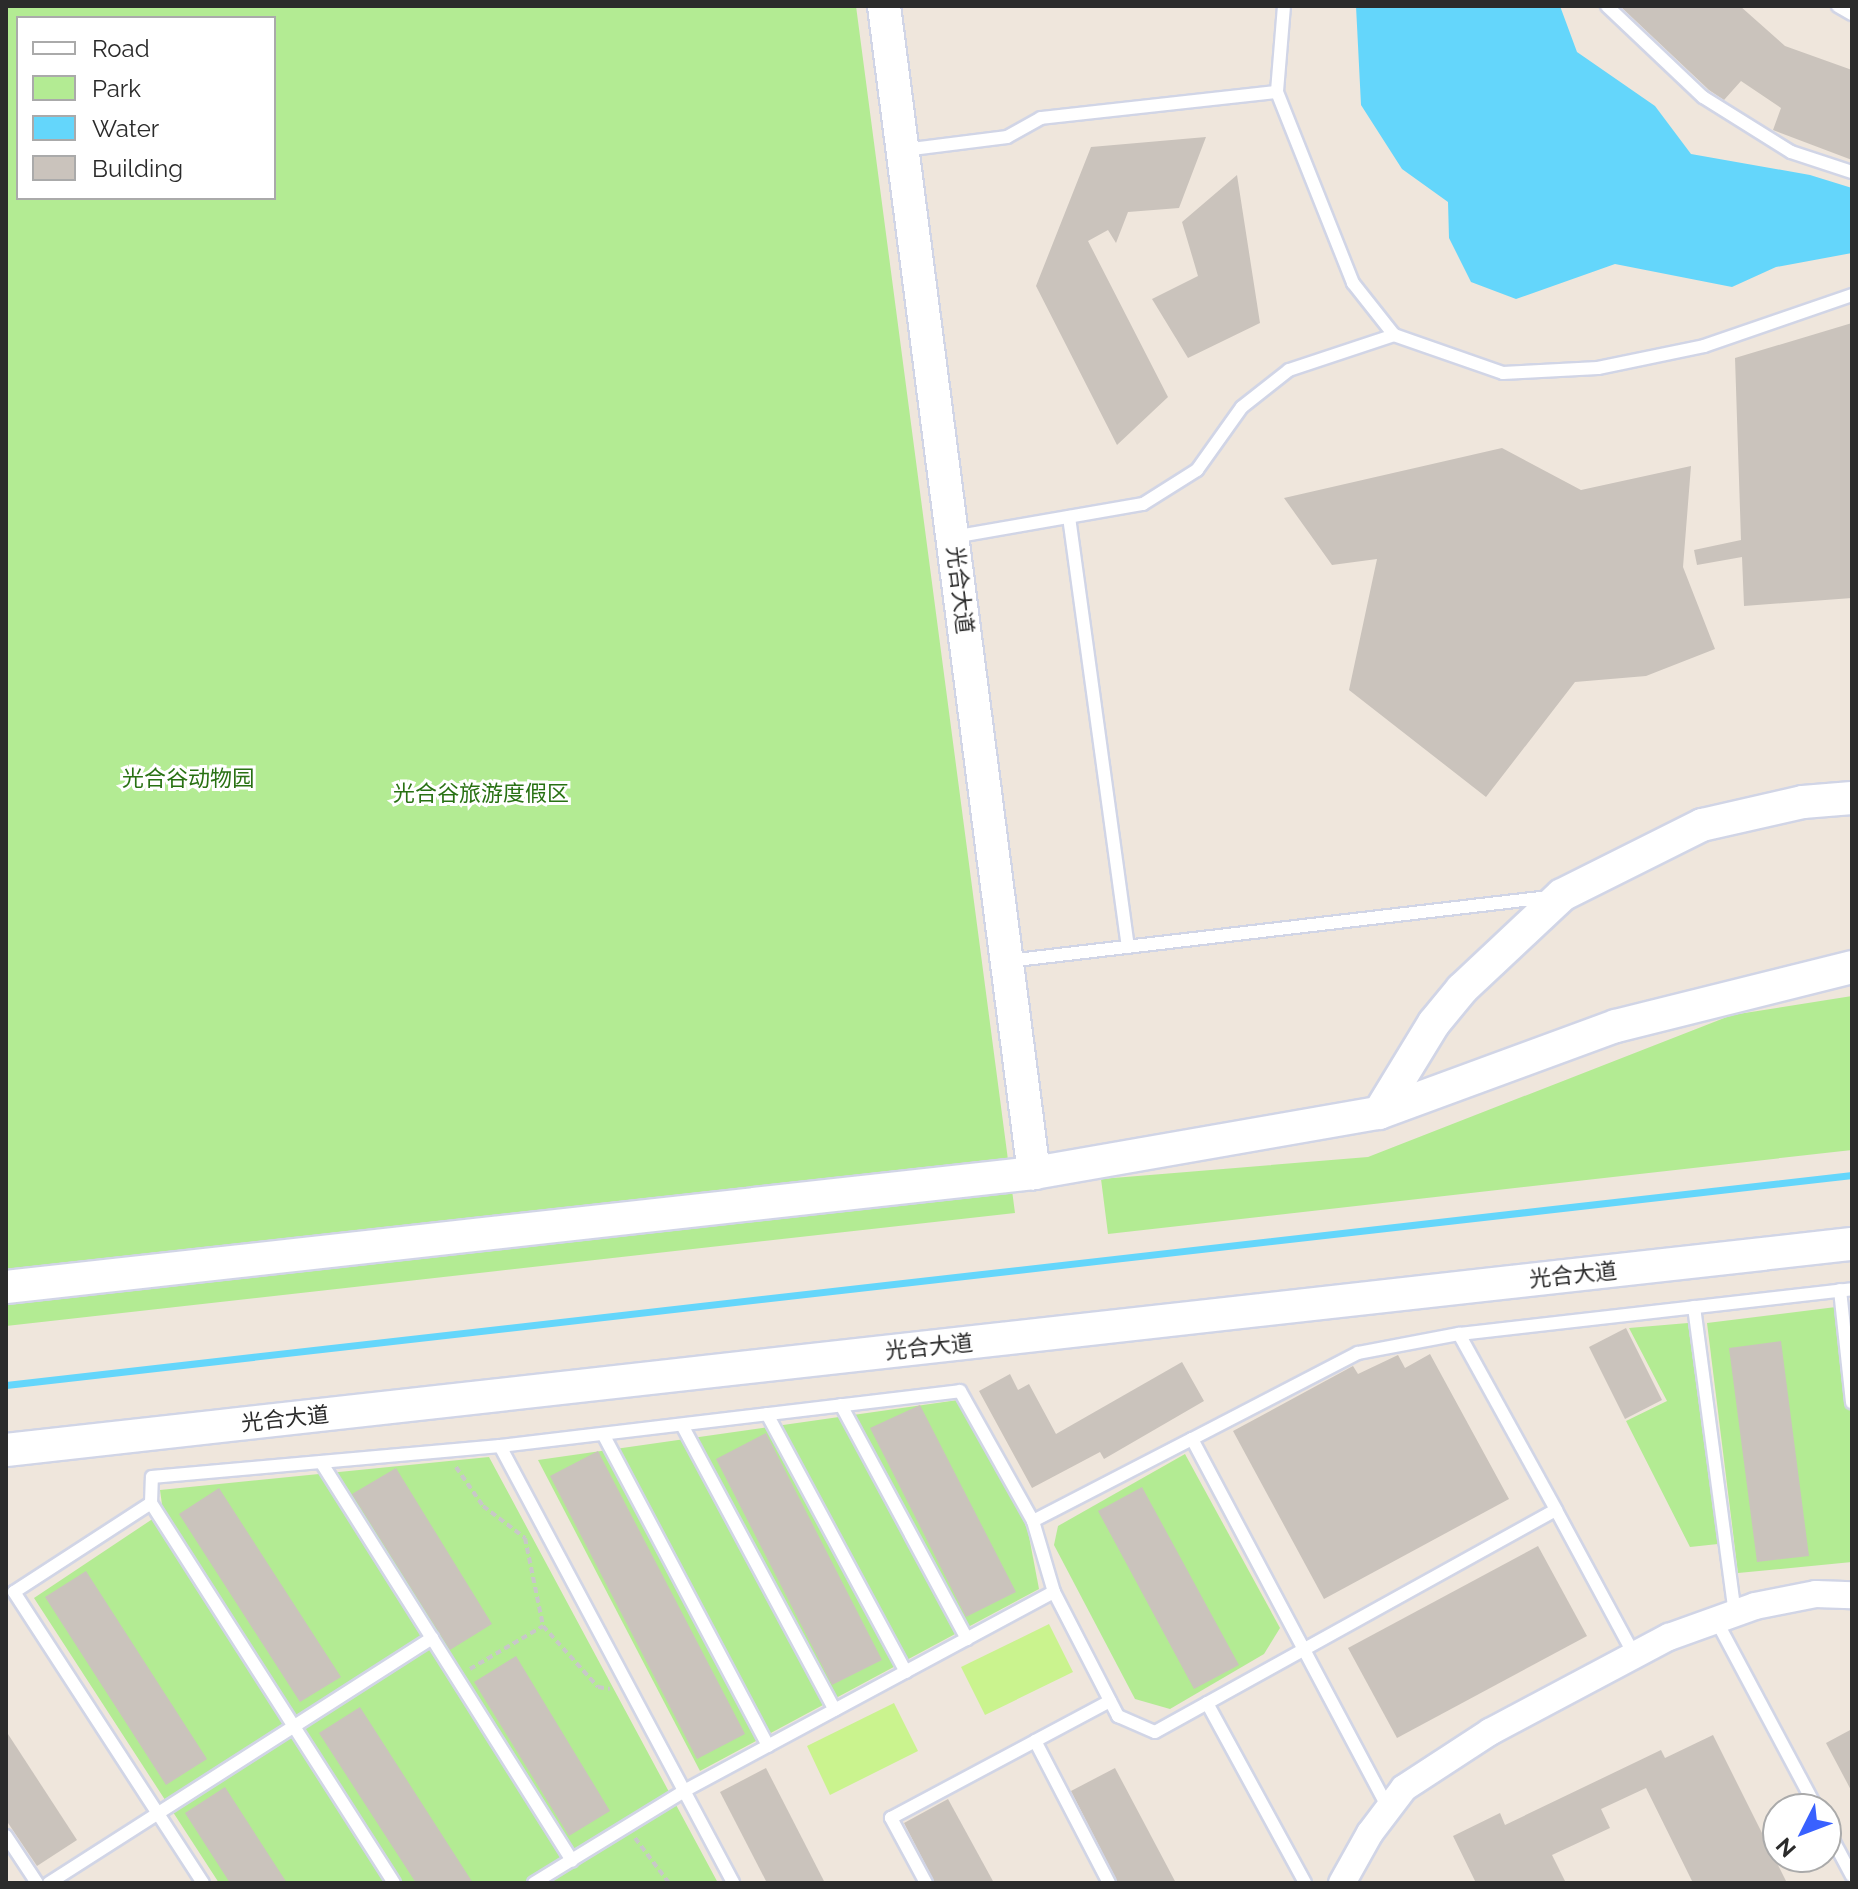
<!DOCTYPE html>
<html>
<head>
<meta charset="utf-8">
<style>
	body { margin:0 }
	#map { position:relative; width:1858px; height:1889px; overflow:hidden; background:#efe6dc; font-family:Raleway,"Noto Sans SC",sans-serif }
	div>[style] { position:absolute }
	.green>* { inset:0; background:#b3eb93 }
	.pitch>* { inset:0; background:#caf38e }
	.water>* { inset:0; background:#64d6fb }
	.stream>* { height:7px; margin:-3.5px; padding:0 3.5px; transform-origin:3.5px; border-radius:3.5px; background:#64d6fb }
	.building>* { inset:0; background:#cac3bc }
	.path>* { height:4px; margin-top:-2px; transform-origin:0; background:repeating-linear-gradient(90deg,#c8c8c8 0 6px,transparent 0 10px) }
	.roads { filter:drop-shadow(2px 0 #d1d5e6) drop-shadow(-2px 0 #d1d5e6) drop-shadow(0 2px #d1d5e6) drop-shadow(0 -2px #d1d5e6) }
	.service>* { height:12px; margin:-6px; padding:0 6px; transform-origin:6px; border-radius:6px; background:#fff }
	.minor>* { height:26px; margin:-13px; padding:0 13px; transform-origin:13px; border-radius:13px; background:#fff }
	.tertiary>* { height:32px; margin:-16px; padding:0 16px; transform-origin:16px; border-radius:16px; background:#fff }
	span { translate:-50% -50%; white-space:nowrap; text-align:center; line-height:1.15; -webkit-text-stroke:6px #fff; paint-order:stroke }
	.street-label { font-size:22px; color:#2b2b2b }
	.park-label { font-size:22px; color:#287113 }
	.frame { position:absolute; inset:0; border:8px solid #2b2b2b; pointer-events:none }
	.legend { position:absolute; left:16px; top:16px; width:260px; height:184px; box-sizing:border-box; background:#fff; border:2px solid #aaa; margin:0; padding:10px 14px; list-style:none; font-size:24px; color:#2b2b2b }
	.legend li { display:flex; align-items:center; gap:16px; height:40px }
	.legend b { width:40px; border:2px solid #aaa }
	.north { position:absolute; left:1762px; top:1793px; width:80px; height:80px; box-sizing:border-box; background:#fff; border:2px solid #aaa; border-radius:50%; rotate:228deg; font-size:22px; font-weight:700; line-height:32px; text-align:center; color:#2b2b2b }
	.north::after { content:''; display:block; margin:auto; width:28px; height:36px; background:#3961ff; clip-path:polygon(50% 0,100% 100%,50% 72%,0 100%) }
</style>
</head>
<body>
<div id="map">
	<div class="green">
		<div style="clip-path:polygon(evenodd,6px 6px,856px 6px,1015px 1213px,6px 1326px,6px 6px,18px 18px,274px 18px,274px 198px,18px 198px,18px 18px)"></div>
		<div style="clip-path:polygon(1852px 996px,1852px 1150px,1108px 1234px,1101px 1179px,1368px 1157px,1732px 1015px)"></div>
		<div style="clip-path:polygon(1852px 1305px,1852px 1562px,1738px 1573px,1707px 1323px)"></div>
		<div style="clip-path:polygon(1688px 1323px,1718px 1544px,1690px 1547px,1626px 1421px,1667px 1401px,1629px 1328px)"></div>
		<div style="clip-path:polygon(958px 1400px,1027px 1526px,1039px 1589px,700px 1771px,538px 1460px)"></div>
		<div style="clip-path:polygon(1185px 1454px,1280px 1628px,1264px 1654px,1170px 1709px,1135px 1699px,1054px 1545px,1058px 1526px)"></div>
		<div style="clip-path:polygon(489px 1457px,718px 1883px,219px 1883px,34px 1598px,163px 1512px,160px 1490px)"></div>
	</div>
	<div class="pitch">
		<div style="clip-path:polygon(1049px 1624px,1073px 1672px,985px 1715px,961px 1667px)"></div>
		<div style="clip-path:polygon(894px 1703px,918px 1751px,830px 1795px,807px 1746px)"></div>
	</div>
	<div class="water">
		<div style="clip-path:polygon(1356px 6px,1560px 6px,1577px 52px,1655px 106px,1691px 154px,1810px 175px,1852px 188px,1852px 253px,1776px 267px,1732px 287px,1615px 264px,1516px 299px,1471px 282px,1449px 238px,1448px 202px,1402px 169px,1361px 105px)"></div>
	</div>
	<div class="stream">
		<div style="left:6px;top:1385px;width:1858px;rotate:-6.49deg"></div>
	</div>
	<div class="building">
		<div style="clip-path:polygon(1620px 6px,1740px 6px,1785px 46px,1852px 70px,1852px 160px,1773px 130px,1781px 108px,1741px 81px,1724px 100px,1709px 90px)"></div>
		<div style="clip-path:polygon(1206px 137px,1179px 208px,1128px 212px,1116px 243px,1108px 230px,1088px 241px,1168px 397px,1117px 445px,1036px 286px,1091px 147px)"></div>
		<div style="clip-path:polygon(1237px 175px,1260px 323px,1188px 358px,1152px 299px,1198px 276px,1182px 222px)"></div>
		<div style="clip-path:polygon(1852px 323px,1852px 598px,1744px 606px,1742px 557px,1697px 565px,1694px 550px,1741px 540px,1735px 358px)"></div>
		<div style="clip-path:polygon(1502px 448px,1581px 490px,1691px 466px,1683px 567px,1715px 649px,1646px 676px,1575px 682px,1486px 797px,1349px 690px,1377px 559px,1332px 565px,1284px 498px)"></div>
		<div style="clip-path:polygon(1626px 1328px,1662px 1400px,1625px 1419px,1589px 1347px)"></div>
		<div style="clip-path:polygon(1781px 1341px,1809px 1556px,1757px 1562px,1729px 1348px)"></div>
		<div style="clip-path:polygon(1430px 1354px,1509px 1499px,1324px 1599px,1233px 1431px,1353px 1366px,1358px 1374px,1398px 1355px,1405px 1368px)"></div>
		<div style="clip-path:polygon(1182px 1362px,1204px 1401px,1104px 1459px,1100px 1452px,1032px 1488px,979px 1391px,1010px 1374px,1018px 1390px,1029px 1384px,1056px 1434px)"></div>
		<div style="clip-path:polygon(920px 1405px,1016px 1592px,966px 1617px,870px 1428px)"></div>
		<div style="clip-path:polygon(766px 1433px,882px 1660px,832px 1685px,716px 1459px)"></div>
		<div style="clip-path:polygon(598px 1451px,745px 1734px,697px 1759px,550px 1476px)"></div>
		<div style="clip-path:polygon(396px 1468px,492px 1624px,450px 1650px,352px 1494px)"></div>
		<div style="clip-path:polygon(1142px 1487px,1239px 1665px,1194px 1689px,1098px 1511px)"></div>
		<div style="clip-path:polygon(219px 1488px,341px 1677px,300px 1702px,179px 1514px)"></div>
		<div style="clip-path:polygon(1538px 1546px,1587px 1636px,1397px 1738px,1348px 1648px)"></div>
		<div style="clip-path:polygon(86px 1571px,207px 1759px,166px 1785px,45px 1597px)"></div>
		<div style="clip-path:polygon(516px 1656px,610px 1811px,569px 1836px,474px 1682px)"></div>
		<div style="clip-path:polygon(360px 1707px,473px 1883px,416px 1883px,319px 1733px)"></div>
		<div style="clip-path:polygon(1852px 1729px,1852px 1792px,1826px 1743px)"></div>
		<div style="clip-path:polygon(6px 1731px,77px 1840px,37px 1866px,6px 1820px)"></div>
		<div style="clip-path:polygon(1713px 1735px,1787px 1883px,1693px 1883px,1646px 1788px,1601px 1809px,1610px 1828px,1552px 1855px,1566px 1883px,1476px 1883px,1453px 1836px,1500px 1813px,1505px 1825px,1661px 1750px,1665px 1758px)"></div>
		<div style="clip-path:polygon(766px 1768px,825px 1883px,767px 1883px,720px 1792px)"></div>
		<div style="clip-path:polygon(1115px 1768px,1176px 1883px,1118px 1883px,1071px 1791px)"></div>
		<div style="clip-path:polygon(225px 1787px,287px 1883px,230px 1883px,185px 1813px)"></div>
		<div style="clip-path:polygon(948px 1799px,994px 1883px,935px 1883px,904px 1823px)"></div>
	</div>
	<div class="path">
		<div style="left:456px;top:1467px;width:47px;rotate:55.3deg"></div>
		<div style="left:483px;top:1506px;width:53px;rotate:37.3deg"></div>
		<div style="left:525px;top:1538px;width:90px;rotate:78.4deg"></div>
		<div style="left:543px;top:1626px;width:82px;rotate:48deg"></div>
		<div style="left:598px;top:1687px;width:12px;rotate:9deg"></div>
		<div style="left:470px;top:1669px;width:85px;rotate:-30.5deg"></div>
		<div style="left:635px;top:1838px;width:56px;rotate:52.9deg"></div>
	</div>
	<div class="roads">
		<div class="service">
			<div style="left:1284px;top:6px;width:86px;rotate:94.7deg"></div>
			<div style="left:1277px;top:92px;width:206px;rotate:68.3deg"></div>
			<div style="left:1353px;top:283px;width:66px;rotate:51.7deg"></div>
			<div style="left:1394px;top:335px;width:115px;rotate:19.2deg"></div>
			<div style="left:1503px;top:373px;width:95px;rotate:-3deg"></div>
			<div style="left:1598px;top:368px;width:108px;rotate:-11.7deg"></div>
			<div style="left:1704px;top:346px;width:157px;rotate:-19deg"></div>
			<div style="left:1607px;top:6px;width:132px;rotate:43.5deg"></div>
			<div style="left:1703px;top:97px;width:104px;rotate:32deg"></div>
			<div style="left:1791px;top:152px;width:64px;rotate:18.2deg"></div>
			<div style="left:1838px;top:6px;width:16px;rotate:30deg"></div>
			<div style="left:904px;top:150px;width:104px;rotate:-7.2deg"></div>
			<div style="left:1007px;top:137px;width:39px;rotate:-29deg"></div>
			<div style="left:1041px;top:118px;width:237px;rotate:-6.3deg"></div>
			<div style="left:1069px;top:517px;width:434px;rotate:82.2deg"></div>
			<div style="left:953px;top:537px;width:193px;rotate:-9.9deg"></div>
			<div style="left:1143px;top:504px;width:64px;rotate:-32.2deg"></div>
			<div style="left:1197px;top:470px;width:77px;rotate:-54.5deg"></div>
			<div style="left:1242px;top:407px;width:60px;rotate:-38.2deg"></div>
			<div style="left:1289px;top:370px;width:111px;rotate:-18.4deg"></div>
			<div style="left:1008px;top:961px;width:545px;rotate:-6.75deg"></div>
			<div style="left:1840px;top:1290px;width:113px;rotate:83.9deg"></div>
			<div style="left:1694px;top:1307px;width:309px;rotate:82.4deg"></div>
			<div style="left:1459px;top:1334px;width:396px;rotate:-6.5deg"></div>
			<div style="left:841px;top:1405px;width:266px;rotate:61.7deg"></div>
			<div style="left:767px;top:1414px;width:293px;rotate:61.7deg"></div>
			<div style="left:682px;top:1425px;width:323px;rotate:61.8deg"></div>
			<div style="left:603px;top:1434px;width:353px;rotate:62.1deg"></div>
			<div style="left:1192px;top:1439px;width:187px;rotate:-27.4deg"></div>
			<div style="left:1358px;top:1353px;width:103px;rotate:-10.7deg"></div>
			<div style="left:1459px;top:1334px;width:201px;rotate:61.1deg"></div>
			<div style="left:500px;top:1446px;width:495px;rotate:61.9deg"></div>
			<div style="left:321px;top:1462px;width:471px;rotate:57.8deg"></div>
			<div style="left:151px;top:1503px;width:451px;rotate:57.4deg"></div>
			<div style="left:1054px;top:1592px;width:74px;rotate:-106.5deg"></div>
			<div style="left:1033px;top:1521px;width:179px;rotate:-27.3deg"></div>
			<div style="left:1192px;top:1439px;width:418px;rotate:62deg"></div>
			<div style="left:1716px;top:1620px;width:214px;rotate:61.9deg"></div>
			<div style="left:1207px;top:1703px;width:205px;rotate:61.4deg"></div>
			<div style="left:1826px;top:1827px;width:55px;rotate:62deg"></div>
			<div style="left:6px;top:1836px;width:56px;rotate:56.6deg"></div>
			<div style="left:49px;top:1883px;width:455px;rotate:-32.6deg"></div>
			<div style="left:203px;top:1883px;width:347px;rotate:-123deg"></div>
			<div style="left:14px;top:1592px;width:163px;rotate:-33deg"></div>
			<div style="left:151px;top:1503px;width:26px;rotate:-88deg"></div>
			<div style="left:152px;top:1477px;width:349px;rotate:-5.1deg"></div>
			<div style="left:500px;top:1446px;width:463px;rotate:-6.8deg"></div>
			<div style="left:960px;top:1391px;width:149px;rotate:60.7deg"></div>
			<div style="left:534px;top:1883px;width:176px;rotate:-31.5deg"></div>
			<div style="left:684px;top:1791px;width:420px;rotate:-28.3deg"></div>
			<div style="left:1054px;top:1592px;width:140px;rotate:62.7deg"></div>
			<div style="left:1118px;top:1716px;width:40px;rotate:23.4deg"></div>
			<div style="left:1155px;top:1732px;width:458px;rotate:-29deg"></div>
			<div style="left:1556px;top:1510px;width:166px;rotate:61.6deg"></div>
			<div style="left:926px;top:1883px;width:74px;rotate:-118.3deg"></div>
			<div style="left:891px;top:1818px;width:163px;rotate:-28.1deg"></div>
			<div style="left:1109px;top:1883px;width:160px;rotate:-117.5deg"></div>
			<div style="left:1035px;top:1741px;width:85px;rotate:-28.1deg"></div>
		</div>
		<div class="minor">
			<div style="left:1342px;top:1883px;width:57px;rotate:-60.8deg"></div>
			<div style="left:1370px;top:1833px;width:56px;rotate:-52.9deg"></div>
			<div style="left:1404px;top:1788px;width:103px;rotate:-33.1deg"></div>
			<div style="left:1490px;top:1732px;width:203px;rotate:-28deg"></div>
			<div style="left:1669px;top:1637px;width:91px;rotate:-19.8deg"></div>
			<div style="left:1755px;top:1606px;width:62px;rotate:-11.1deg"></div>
			<div style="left:1816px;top:1594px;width:36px;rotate:2deg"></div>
		</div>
		<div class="tertiary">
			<div style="left:884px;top:6px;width:1177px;rotate:82.68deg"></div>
			<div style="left:1379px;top:1113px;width:105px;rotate:-58.6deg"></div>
			<div style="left:1434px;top:1023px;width:44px;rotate:-50.5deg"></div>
			<div style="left:1462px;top:989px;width:137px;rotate:-43.2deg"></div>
			<div style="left:1562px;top:895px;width:157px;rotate:-26.6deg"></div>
			<div style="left:1702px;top:825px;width:104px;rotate:-12.8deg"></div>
			<div style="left:1803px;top:802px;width:49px;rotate:-4.7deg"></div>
			<div style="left:6px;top:1287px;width:1034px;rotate:-6.33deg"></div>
			<div style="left:1034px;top:1173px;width:350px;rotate:-9.9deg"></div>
			<div style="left:1379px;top:1113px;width:252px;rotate:-20.2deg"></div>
			<div style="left:1616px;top:1026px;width:243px;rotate:-14deg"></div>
			<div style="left:6px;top:1450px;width:1857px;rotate:-6.37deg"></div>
		</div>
	</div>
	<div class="street-label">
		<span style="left:960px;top:590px;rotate:83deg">光合大道</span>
		<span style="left:1573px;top:1275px;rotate:-6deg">光合大道</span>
		<span style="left:929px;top:1347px;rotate:-6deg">光合大道</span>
		<span style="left:285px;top:1419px;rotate:-6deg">光合大道</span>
	</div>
	<div class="park-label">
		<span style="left:188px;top:779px">光合谷动物园</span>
		<span style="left:481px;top:794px">光合谷旅游度假区</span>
	</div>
	<div class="frame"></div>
	<ul class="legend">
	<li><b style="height:10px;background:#fff"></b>Road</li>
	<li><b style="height:22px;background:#b3eb93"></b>Park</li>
	<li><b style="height:22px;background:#64d6fb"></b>Water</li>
	<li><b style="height:22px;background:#cac3bc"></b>Building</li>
	</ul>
	<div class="north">N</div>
</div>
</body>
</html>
